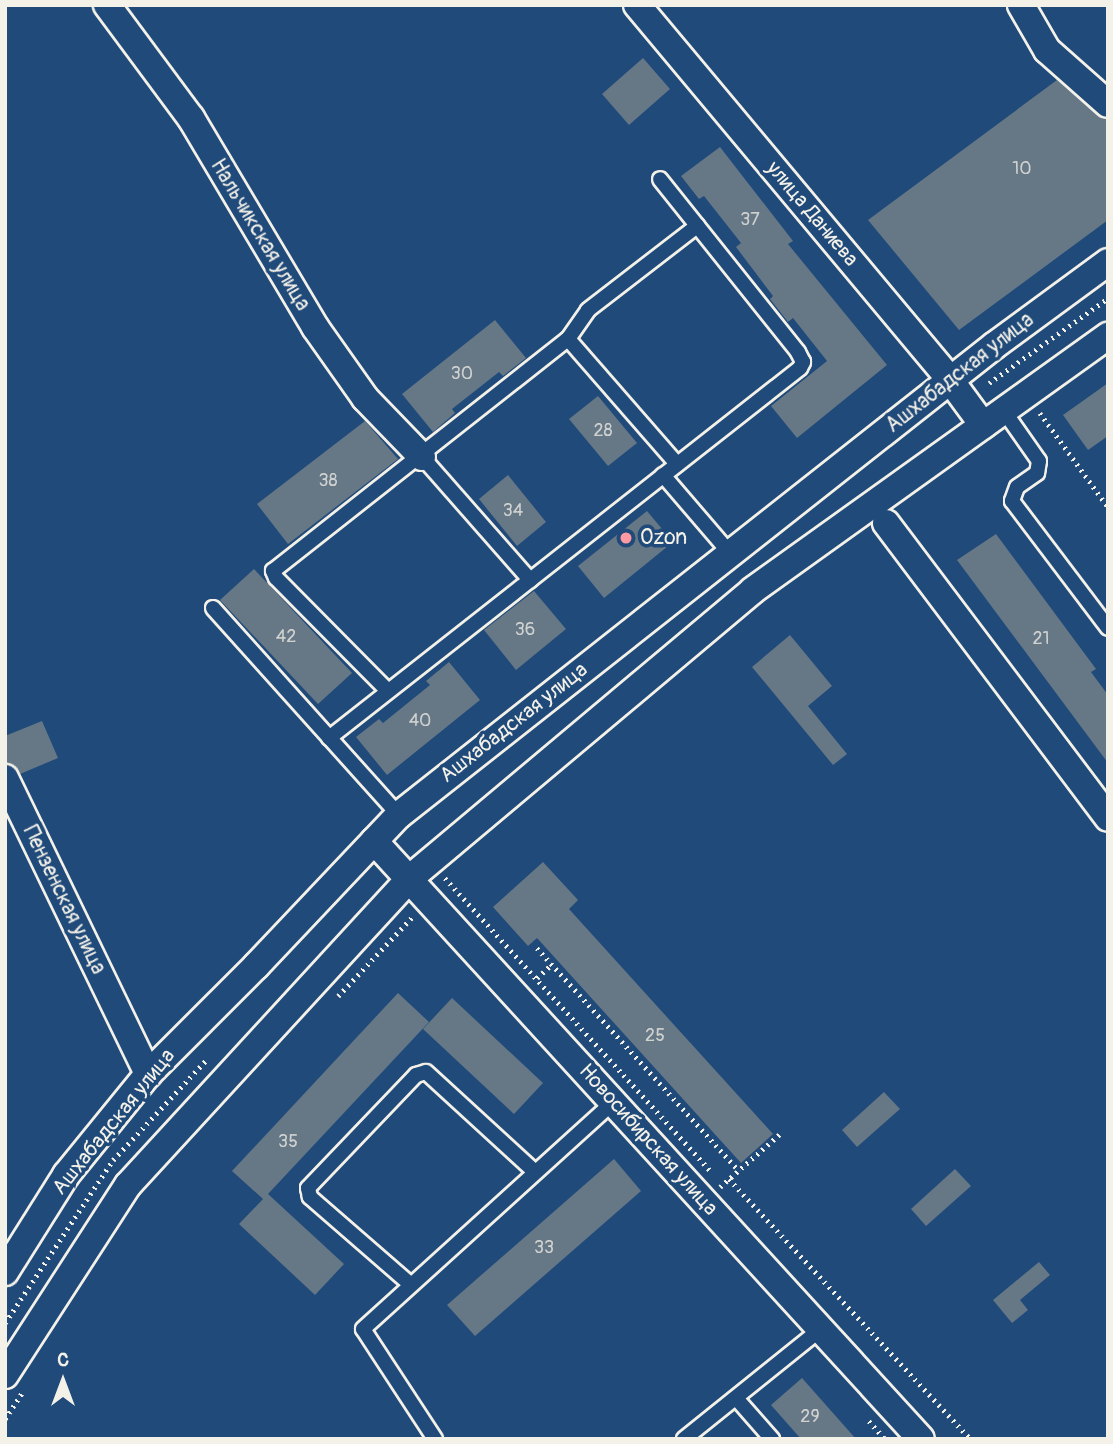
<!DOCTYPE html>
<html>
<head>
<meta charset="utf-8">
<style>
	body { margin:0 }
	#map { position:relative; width:1113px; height:1444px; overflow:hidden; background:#1f4a7a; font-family:Pangolin,sans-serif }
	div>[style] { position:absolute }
	.building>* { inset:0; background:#667786 }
	.path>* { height:4.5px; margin-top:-2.25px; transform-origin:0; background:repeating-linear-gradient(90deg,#f4f1e8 0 2px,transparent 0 7px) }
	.roads { filter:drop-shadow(2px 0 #f4f1e8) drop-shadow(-2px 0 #f4f1e8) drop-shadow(0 2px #f4f1e8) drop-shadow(0 -2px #f4f1e8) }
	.lane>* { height:14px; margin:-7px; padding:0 7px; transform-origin:7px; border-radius:7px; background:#1f4a7a }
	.street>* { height:26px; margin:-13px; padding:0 13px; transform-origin:13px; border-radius:13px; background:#1f4a7a }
	.dots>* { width:19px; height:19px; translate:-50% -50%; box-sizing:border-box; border:4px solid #1f4a7a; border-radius:50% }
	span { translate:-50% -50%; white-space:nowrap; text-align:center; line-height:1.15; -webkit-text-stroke:7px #1f4a7a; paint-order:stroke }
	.number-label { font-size:18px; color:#d0d2d0 }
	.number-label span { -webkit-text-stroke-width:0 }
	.street-label { font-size:21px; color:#f4f1e8 }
	.poi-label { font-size:21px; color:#f4f1e8 }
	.left { translate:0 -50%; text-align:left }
	.frame { position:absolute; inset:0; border:7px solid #f4f1e8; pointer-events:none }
	.north { position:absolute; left:28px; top:1346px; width:70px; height:70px; -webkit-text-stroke:5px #1f4a7a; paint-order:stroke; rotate:0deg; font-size:19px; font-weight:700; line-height:28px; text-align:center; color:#f4f1e8 }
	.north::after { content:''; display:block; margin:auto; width:24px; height:32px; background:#f4f1e8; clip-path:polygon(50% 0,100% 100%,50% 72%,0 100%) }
</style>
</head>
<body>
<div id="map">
	<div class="building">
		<div style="clip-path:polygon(643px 58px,670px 89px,629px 125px,602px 94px)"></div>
		<div style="clip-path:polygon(1057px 80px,1098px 116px,1108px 119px,1108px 220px,959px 330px,868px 220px)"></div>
		<div style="clip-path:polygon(720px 147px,793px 241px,788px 244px,887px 365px,797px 438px,771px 406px,827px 361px,793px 318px,788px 322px,770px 299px,773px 296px,736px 247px,741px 243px,704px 196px,699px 199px,681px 176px)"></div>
		<div style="clip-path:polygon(495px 320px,526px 358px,503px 376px,499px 372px,452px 409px,455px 413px,433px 432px,402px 394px)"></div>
		<div style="clip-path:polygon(1108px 383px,1108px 436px,1088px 450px,1063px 415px)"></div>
		<div style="clip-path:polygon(598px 396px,637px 443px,608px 466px,569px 419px)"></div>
		<div style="clip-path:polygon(365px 421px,398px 459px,288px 544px,257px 504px)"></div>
		<div style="clip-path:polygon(508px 475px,546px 522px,517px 546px,479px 499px)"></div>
		<div style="clip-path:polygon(647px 511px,673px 542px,604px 598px,578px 566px)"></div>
		<div style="clip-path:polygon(996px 534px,1096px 669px,1091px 672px,1108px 695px,1108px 763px,957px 560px)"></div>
		<div style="clip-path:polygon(254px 569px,352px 673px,318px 704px,220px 600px)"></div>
		<div style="clip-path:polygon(534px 591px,566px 629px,516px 670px,484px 630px)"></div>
		<div style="clip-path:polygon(790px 635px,832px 686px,808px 706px,847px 754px,833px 765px,752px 667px)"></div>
		<div style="clip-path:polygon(449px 662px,480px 700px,387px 775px,356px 737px,379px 719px,383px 723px,430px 685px,426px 681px)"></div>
		<div style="clip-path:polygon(42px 721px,58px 758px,20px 774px,14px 765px,5px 762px,5px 736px)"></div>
		<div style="clip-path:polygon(543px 862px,578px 900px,569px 909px,773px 1134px,741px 1163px,537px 938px,528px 946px,493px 907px)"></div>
		<div style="clip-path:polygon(398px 993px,429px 1022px,268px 1194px,344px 1264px,315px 1295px,239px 1224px,263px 1199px,232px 1171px)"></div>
		<div style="clip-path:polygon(452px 998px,543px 1083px,514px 1114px,423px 1029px)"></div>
		<div style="clip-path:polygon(884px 1092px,900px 1109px,857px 1147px,842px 1130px)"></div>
		<div style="clip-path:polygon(614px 1159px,641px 1191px,475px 1336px,447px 1305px)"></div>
		<div style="clip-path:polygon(955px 1169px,971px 1186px,926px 1226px,911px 1209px)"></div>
		<div style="clip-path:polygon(1039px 1262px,1050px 1275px,1020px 1300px,1028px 1310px,1012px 1323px,993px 1300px)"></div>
		<div style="clip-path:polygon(802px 1378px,856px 1439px,801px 1439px,771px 1405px)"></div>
	</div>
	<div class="path">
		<div style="left:989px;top:383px;width:146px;rotate:-35.5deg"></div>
		<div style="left:1040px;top:413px;width:116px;rotate:54.1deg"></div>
		<div style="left:445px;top:878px;width:397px;rotate:47.8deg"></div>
		<div style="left:537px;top:948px;width:301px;rotate:47.8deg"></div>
		<div style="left:537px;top:978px;width:21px;rotate:-43deg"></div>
		<div style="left:338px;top:996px;width:110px;rotate:-46.8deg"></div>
		<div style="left:729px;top:1179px;width:355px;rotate:47.1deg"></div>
		<div style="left:720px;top:1187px;width:80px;rotate:-41.5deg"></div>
		<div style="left:5px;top:1323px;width:196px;rotate:-56.5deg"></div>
		<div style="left:113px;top:1160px;width:139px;rotate:-47deg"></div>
		<div style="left:5px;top:1419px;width:31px;rotate:-57deg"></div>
		<div style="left:869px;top:1421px;width:24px;rotate:48deg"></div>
	</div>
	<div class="roads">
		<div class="lane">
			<div style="left:568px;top:339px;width:166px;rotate:48.9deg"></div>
			<div style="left:1004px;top:411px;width:61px;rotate:55deg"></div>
			<div style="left:1039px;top:461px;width:12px;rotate:99deg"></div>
			<div style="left:1037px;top:473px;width:24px;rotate:145deg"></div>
			<div style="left:1017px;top:487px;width:15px;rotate:110deg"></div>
			<div style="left:1012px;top:501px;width:159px;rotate:52.9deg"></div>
			<div style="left:422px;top:457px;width:164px;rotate:48.7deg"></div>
			<div style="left:663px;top:475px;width:101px;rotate:49.4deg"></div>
			<div style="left:213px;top:608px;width:278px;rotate:48.1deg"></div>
			<div style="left:388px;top:691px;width:159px;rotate:-134.7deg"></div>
			<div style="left:276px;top:578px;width:8px;rotate:-113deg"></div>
			<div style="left:273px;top:571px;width:375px;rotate:-38.2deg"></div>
			<div style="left:568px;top:339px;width:35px;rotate:-55deg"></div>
			<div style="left:588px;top:310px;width:138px;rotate:-37.6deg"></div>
			<div style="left:329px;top:738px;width:599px;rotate:-38.15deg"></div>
			<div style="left:800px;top:368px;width:7px;rotate:-63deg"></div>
			<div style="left:803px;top:362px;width:11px;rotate:-117deg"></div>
			<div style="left:798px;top:352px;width:221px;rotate:-128.6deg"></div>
			<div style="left:410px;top:1284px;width:133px;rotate:-139deg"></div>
			<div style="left:310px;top:1197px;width:9px;rotate:-103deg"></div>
			<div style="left:308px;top:1188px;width:156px;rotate:-46.3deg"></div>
			<div style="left:416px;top:1075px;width:10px;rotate:-17deg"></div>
			<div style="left:426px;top:1072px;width:148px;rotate:42.5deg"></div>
			<div style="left:736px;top:1398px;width:55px;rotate:48.7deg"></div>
			<div style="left:435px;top:1439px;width:131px;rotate:-123.2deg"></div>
			<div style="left:363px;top:1329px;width:338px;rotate:-42.2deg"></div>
			<div style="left:684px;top:1439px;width:176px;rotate:-38.8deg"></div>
		</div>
		<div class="street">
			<div style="left:107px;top:5px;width:141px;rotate:53.4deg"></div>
			<div style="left:191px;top:118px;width:243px;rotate:59.3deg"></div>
			<div style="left:315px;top:327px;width:87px;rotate:54.8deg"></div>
			<div style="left:365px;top:398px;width:82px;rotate:46deg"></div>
			<div style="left:637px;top:5px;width:488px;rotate:50.1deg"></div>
			<div style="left:950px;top:380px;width:56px;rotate:53.7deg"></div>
			<div style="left:1021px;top:5px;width:52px;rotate:60deg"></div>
			<div style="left:1047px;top:50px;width:81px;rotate:41.5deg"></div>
			<div style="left:886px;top:523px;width:369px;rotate:53deg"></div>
			<div style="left:5px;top:778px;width:329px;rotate:64.2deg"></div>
			<div style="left:374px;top:841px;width:810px;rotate:47.55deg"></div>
			<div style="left:5px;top:1272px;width:115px;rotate:-57.8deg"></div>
			<div style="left:66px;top:1175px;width:130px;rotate:-50.9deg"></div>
			<div style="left:148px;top:1074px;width:153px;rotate:-45deg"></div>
			<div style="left:256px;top:966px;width:208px;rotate:-46.6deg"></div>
			<div style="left:399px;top:815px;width:759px;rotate:-38.26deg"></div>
			<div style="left:995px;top:345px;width:140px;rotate:-36.3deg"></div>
			<div style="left:5px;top:1375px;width:226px;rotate:-57.1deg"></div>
			<div style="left:128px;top:1185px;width:415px;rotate:-47.4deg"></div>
			<div style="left:409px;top:879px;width:449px;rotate:-40deg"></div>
			<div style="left:753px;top:590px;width:437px;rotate:-35.6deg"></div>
		</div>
	</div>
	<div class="dots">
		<div style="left:626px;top:538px;background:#ff9aa2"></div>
	</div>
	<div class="number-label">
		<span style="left:1022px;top:169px">10</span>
		<span style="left:750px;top:220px">37</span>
		<span style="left:462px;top:374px">30</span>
		<span style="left:603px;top:431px">28</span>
		<span style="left:328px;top:481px">38</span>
		<span style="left:513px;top:511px">34</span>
		<span style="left:525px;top:630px">36</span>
		<span style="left:286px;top:637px">42</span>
		<span style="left:1041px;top:639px">21</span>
		<span style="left:420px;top:721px">40</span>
		<span style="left:655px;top:1036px">25</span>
		<span style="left:288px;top:1142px">35</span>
		<span style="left:544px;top:1248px">33</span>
		<span style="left:810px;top:1417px">29</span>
	</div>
	<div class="street-label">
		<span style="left:812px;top:214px;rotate:50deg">улица Даниева</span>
		<span style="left:260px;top:235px;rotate:59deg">Нальчикская улица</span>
		<span style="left:960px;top:373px;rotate:-38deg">Ашхабадская улица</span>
		<span style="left:514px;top:723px;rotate:-38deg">Ашхабадская улица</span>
		<span style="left:64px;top:900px;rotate:64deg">Пензенская улица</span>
		<span style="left:114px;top:1122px;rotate:-51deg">Ашхабадская улица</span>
		<span style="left:648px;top:1140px;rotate:48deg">Новосибирская улица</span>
	</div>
	<div class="poi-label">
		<span class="left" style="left:640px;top:538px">Ozon</span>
	</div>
	<div class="frame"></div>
	<div class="north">С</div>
</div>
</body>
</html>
